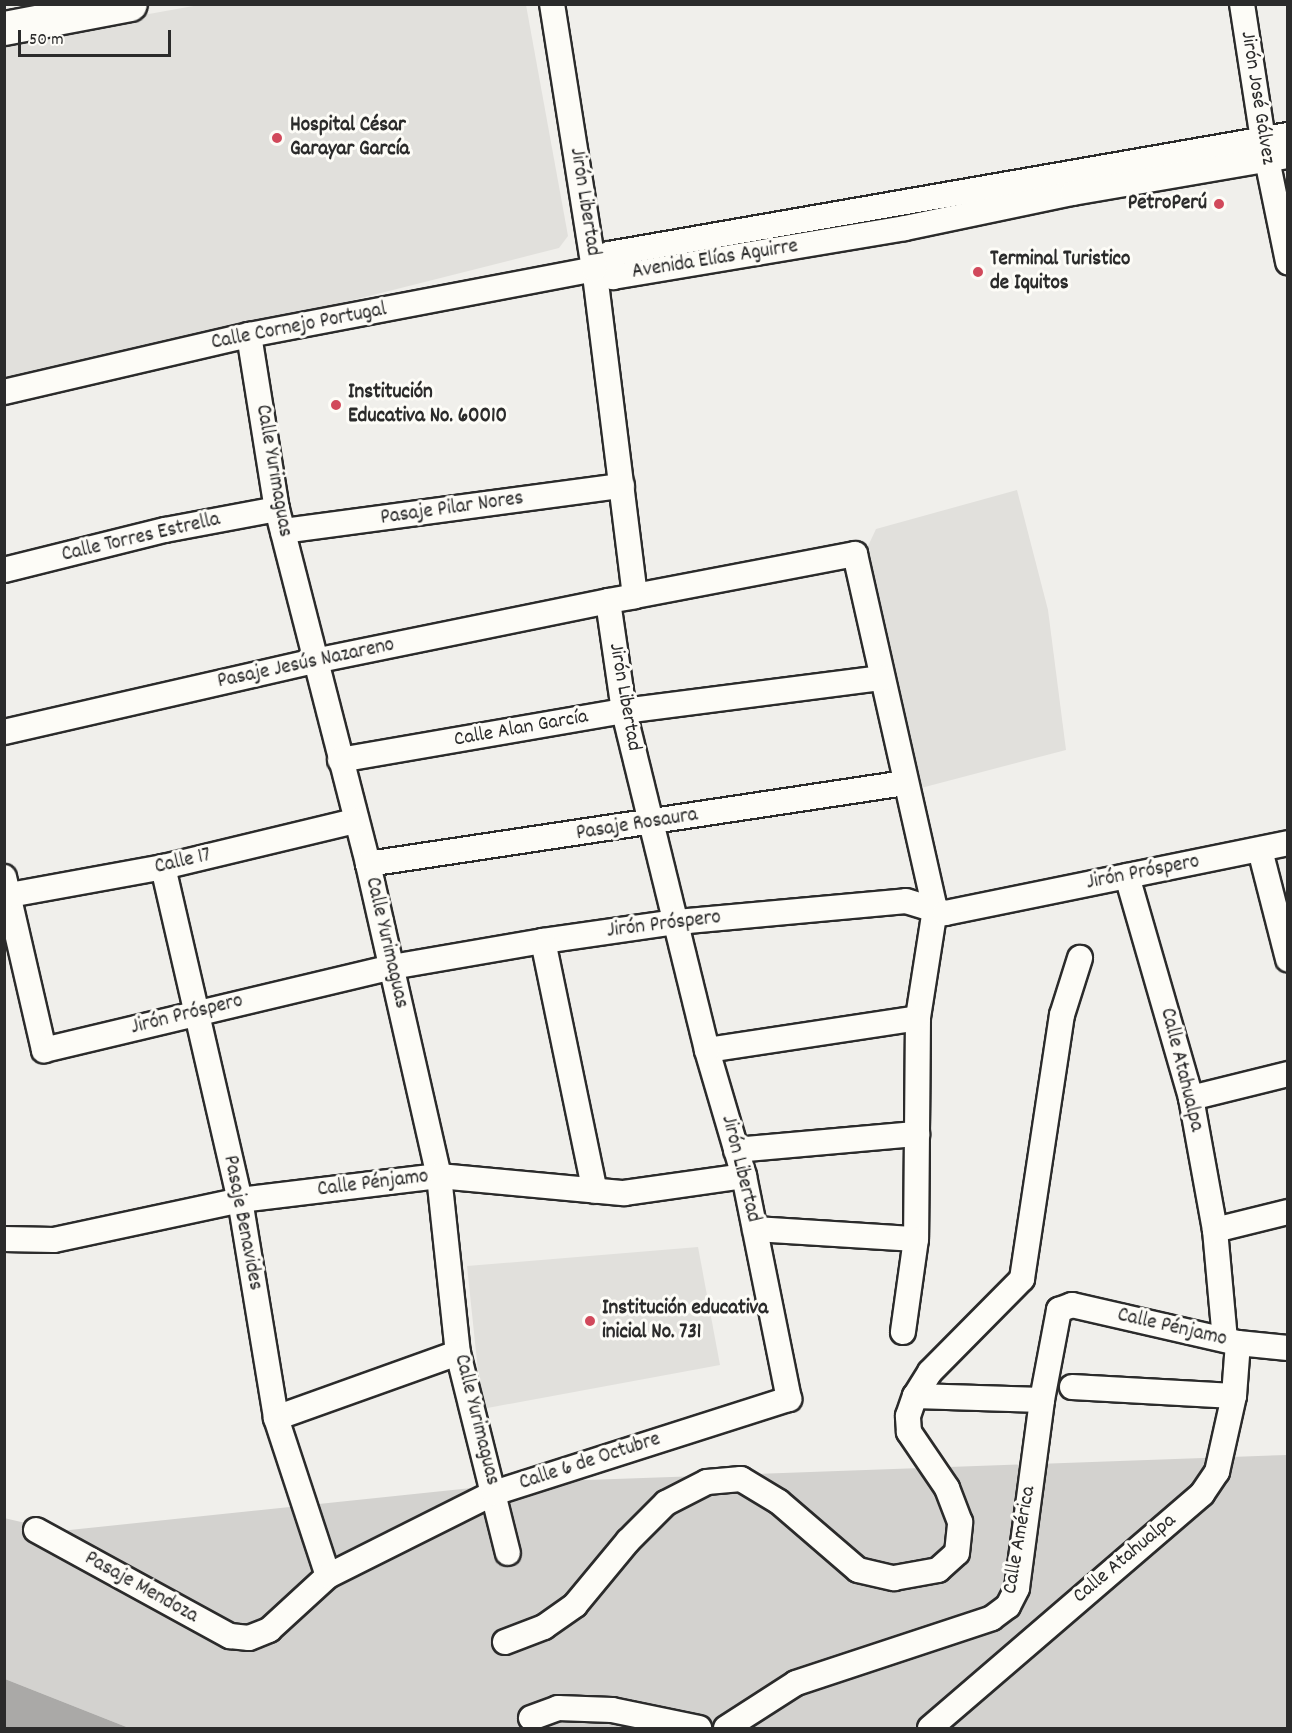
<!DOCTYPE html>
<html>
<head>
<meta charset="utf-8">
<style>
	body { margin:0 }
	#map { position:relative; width:1292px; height:1733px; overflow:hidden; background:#f0efeb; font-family:Dekko,sans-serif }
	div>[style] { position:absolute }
	.built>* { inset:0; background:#e1e0dc }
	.green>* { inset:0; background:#d3d2cf }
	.water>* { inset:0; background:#aaa9a7 }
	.roads { filter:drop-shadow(2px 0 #2b2b2b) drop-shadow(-2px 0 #2b2b2b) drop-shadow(0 2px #2b2b2b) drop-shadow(0 -2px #2b2b2b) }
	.street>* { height:24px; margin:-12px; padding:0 12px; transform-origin:12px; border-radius:12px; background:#fdfcf7 }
	.primary>* { height:33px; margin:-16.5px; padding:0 16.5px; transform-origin:16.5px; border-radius:16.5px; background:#fdfcf7 }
	.dots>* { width:16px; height:16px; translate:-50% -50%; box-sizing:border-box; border:3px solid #fdfcf7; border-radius:50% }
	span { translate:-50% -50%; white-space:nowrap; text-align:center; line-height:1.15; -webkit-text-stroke:6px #fdfcf7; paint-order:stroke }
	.street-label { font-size:21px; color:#2b2b2b }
	.poi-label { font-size:21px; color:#2b2b2b; font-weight:700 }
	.left { translate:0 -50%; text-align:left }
	.right { translate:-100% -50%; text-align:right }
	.frame { position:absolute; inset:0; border:6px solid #2b2b2b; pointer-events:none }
	.scale { position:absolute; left:18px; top:30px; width:153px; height:27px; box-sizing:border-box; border:3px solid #2b2b2b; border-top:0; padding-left:8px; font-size:18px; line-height:21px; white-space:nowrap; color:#2b2b2b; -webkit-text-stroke:4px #fdfcf7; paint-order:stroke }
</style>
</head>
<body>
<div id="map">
	<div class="built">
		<div style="clip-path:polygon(199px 5px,526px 5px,568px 236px,559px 248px,5px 388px,4px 40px)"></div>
		<div style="clip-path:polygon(1017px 490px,1048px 610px,1066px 750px,921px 788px,862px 559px,876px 529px)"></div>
		<div style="clip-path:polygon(698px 1247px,720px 1365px,482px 1409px,467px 1266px)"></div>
	</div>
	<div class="green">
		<div style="clip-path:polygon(1287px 1455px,1287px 1728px,129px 1728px,5px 1679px,4px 1518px,60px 1531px,529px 1482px)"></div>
	</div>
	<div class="water">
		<div style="clip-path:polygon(5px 1679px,129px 1728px,5px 1728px)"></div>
	</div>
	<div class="roads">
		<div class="street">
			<div style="left:1242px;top:4px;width:138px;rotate:81.2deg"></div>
			<div style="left:1263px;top:140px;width:125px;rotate:78.4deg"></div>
			<div style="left:594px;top:269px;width:21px;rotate:-45deg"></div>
			<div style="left:609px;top:254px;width:689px;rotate:-9.94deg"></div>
			<div style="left:594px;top:269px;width:21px;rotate:23deg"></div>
			<div style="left:613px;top:277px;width:296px;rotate:-9.5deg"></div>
			<div style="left:905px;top:228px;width:172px;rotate:-11.8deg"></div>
			<div style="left:1073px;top:193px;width:218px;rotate:-9.8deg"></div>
			<div style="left:249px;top:335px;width:176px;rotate:80.9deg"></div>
			<div style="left:277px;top:509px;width:366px;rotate:75.6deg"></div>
			<div style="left:368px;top:864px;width:320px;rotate:77.2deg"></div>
			<div style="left:439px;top:1176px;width:178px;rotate:83.9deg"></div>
			<div style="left:458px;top:1353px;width:206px;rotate:76deg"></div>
			<div style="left:4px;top:392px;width:252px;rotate:-13.1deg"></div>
			<div style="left:249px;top:335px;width:351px;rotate:-10.8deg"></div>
			<div style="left:283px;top:531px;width:342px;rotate:-7.6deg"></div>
			<div style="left:4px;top:570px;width:166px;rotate:-14deg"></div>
			<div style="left:165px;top:530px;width:114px;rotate:-10.6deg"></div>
			<div style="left:635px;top:596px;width:224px;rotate:-10.8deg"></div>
			<div style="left:855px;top:554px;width:364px;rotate:77.3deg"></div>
			<div style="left:935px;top:909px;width:110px;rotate:98.9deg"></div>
			<div style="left:918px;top:1018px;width:221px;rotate:90.5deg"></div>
			<div style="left:916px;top:1239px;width:94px;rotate:98deg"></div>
			<div style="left:4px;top:732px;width:318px;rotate:-12.9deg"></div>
			<div style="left:314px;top:661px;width:300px;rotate:-11.5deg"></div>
			<div style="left:340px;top:760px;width:288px;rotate:-9.8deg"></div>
			<div style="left:624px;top:711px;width:260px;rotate:-7.3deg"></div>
			<div style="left:1260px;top:850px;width:113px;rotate:75.6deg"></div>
			<div style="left:368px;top:864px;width:543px;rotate:-8.58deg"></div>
			<div style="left:163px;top:867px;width:342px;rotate:77deg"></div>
			<div style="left:240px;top:1200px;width:221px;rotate:80.6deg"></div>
			<div style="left:276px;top:1418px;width:166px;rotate:71.8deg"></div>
			<div style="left:1127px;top:876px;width:231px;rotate:73.9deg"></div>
			<div style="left:1191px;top:1098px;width:134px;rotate:79.7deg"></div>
			<div style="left:1215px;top:1230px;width:110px;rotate:84.8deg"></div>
			<div style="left:4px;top:877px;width:178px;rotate:77deg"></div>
			<div style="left:44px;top:1050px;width:358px;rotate:-13.4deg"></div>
			<div style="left:392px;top:967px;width:153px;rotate:-9.8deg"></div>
			<div style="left:543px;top:941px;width:135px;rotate:-8.1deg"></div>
			<div style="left:677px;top:922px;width:230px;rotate:-5.2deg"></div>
			<div style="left:906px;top:901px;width:41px;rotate:17.1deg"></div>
			<div style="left:945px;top:913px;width:350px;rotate:-11.5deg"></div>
			<div style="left:4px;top:896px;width:162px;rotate:-10.3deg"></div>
			<div style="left:163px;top:867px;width:197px;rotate:-13.5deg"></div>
			<div style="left:543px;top:941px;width:255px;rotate:78.3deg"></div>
			<div style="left:707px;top:1050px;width:213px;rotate:-8.6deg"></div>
			<div style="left:1191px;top:1098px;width:100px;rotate:-13.9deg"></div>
			<div style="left:736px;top:1150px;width:182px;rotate:-5.1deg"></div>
			<div style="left:755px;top:1229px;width:161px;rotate:3.6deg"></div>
			<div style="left:1215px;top:1230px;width:75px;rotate:-13.9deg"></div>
			<div style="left:4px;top:1239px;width:50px;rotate:1.1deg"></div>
			<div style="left:54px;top:1240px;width:190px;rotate:-12.1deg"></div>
			<div style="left:240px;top:1200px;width:200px;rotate:-6.9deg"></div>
			<div style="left:439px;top:1176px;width:186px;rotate:5.3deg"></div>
			<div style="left:624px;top:1193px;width:121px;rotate:-8.1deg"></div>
			<div style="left:1072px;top:1387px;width:162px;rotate:3.2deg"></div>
			<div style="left:915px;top:1396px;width:127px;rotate:1.8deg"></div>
			<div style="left:276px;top:1418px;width:193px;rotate:-19.7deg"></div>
			<div style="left:36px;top:1530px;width:221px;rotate:28.7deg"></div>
			<div style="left:230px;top:1636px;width:19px;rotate:6deg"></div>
			<div style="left:249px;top:1638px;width:22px;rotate:-22deg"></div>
			<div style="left:269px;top:1630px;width:80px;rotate:-42.5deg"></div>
			<div style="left:328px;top:1576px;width:186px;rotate:-26.6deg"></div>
			<div style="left:494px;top:1493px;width:310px;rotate:-17.7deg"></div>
			<div style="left:789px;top:1399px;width:227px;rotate:-101.4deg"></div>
			<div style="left:744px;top:1176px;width:131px;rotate:-106.4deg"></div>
			<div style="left:707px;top:1050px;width:349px;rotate:-103.8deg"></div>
			<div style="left:624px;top:711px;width:111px;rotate:-98.3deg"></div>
			<div style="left:608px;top:601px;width:27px;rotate:-10deg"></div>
			<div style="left:635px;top:596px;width:330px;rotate:-97.1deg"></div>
			<div style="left:594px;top:269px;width:268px;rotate:-99deg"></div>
			<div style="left:505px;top:1642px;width:42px;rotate:-21deg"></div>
			<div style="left:544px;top:1627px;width:38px;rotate:-35deg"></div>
			<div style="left:575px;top:1605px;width:83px;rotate:-50.4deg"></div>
			<div style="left:628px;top:1541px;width:54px;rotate:-45deg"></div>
			<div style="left:666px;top:1503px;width:46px;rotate:-27.1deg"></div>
			<div style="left:707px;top:1482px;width:34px;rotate:-5deg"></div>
			<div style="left:741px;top:1479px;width:44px;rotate:31.2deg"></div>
			<div style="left:779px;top:1502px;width:104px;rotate:40.7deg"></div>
			<div style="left:858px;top:1570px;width:37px;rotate:13deg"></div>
			<div style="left:894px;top:1578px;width:45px;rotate:-10.3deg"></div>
			<div style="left:938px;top:1570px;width:25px;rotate:-42deg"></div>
			<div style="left:957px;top:1553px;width:31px;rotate:-84deg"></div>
			<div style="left:960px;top:1522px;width:36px;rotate:-111deg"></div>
			<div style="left:947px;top:1488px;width:68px;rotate:-124.2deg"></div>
			<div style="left:909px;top:1432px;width:16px;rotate:-94deg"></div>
			<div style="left:908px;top:1416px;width:21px;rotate:-71deg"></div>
			<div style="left:915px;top:1396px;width:28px;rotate:-58deg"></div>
			<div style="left:930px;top:1372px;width:131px;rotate:-45.3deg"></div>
			<div style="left:1022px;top:1279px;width:267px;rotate:-81.4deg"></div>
			<div style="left:1062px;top:1015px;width:60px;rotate:-72.5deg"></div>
			<div style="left:531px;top:1718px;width:29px;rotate:-20deg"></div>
			<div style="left:558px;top:1708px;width:54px;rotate:2.1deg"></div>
			<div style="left:612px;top:1710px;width:89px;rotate:11.7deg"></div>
			<div style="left:726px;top:1728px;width:83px;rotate:-32.7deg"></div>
			<div style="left:796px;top:1683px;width:206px;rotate:-18.3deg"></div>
			<div style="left:992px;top:1618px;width:20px;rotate:-37deg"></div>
			<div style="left:1008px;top:1606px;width:20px;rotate:-63deg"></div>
			<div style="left:1017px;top:1588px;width:190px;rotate:-82.4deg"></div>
			<div style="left:1042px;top:1400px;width:92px;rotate:-79.3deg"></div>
			<div style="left:1059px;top:1310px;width:14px;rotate:-21deg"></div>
			<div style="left:1072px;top:1305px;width:170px;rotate:12.9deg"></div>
			<div style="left:1238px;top:1343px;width:50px;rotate:5.7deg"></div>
			<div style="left:930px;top:1728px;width:359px;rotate:-40.7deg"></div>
			<div style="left:1202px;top:1494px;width:27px;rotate:-56deg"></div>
			<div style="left:1217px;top:1472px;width:78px;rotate:-77.4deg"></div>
			<div style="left:1234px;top:1396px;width:53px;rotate:-85.7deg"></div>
		</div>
		<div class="primary">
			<div style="left:4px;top:28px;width:128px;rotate:-10.8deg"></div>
		</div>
	</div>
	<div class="dots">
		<div style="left:277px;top:138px;background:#d1495b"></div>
		<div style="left:1219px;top:204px;background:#d1495b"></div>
		<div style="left:978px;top:272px;background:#d1495b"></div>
		<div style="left:336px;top:405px;background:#d1495b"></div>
		<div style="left:590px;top:1321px;background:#d1495b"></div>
	</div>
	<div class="street-label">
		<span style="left:1257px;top:98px;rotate:81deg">Jirón José Gálvez</span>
		<span style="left:584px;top:202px;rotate:81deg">Jirón Libertad</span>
		<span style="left:715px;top:260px;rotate:-9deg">Avenida Elías Aguirre</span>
		<span style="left:299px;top:327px;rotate:-11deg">Calle Cornejo Portugal</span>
		<span style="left:273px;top:471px;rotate:80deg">Calle Yurimaguas</span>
		<span style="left:452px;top:509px;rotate:-8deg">Pasaje Pilar Nores</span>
		<span style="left:141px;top:538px;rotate:-13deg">Calle Torres Estrella</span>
		<span style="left:306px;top:664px;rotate:-12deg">Pasaje Jesús Nazareno</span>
		<span style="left:624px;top:697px;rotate:80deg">Jirón Libertad</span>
		<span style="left:521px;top:729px;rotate:-10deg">Calle Alan García</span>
		<span style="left:637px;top:825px;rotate:-9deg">Pasaje Rosaura</span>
		<span style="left:183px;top:862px;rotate:-13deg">Calle 17</span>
		<span style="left:1143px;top:873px;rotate:-11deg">Jirón Próspero</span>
		<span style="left:664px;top:925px;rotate:-7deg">Jirón Próspero</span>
		<span style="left:386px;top:943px;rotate:77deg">Calle Yurimaguas</span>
		<span style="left:187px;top:1015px;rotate:-14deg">Jirón Próspero</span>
		<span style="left:1181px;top:1070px;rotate:76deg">Calle Atahualpa</span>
		<span style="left:740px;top:1169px;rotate:76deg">Jirón Libertad</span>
		<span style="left:373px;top:1184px;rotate:-7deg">Calle Pénjamo</span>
		<span style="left:242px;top:1223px;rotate:79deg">Pasaje Benavides</span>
		<span style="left:1172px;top:1328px;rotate:13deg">Calle Pénjamo</span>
		<span style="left:476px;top:1420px;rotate:76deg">Calle Yurimaguas</span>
		<span style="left:590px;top:1462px;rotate:-18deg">Calle 6 de Octubre</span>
		<span style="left:1020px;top:1540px;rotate:-80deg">Calle América</span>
		<span style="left:1125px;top:1559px;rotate:-40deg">Calle Atahualpa</span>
		<span style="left:141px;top:1588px;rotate:29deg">Pasaje Mendoza</span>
	</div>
	<div class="poi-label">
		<span class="left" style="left:290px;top:138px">Hospital César<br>Garayar García</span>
		<span class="right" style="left:1207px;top:204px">PetroPerú</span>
		<span class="left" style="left:990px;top:272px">Terminal Turistico<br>de Iquitos</span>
		<span class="left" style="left:348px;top:405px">Institución<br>Educativa No. 60010</span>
		<span class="left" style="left:602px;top:1321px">Institución educativa<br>inicial No. 731</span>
	</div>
	<div class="frame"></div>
	<div class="scale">50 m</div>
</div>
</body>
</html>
